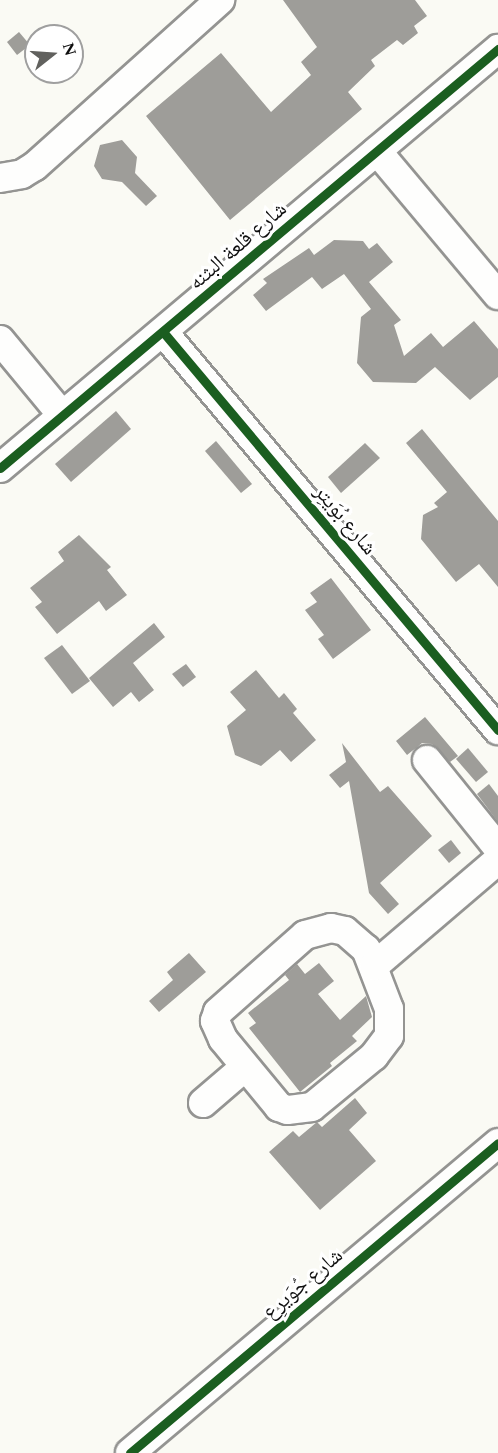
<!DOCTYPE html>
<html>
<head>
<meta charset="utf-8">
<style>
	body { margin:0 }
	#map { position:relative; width:498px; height:1453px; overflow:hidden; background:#fafaf4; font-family:Spectral,"Noto Naskh Arabic",serif }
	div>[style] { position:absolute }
	.building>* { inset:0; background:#9e9d99 }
	.roads { filter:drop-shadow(2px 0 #949492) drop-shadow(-2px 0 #949492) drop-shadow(0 2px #949492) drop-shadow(0 -2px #949492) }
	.minor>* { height:28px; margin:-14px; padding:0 14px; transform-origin:14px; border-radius:14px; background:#fefefd }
	.cycleway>* { height:9px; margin:-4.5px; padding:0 4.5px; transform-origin:4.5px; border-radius:4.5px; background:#1b5e20 }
	span { translate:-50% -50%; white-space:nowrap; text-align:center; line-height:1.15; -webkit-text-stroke:6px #fff; paint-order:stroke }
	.street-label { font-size:21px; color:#0e0e0e }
	.north { position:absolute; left:24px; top:24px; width:60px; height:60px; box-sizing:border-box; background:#fff; border:2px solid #9f9f9f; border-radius:50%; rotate:73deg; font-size:16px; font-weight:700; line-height:24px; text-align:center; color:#0e0e0e }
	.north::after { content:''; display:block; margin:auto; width:21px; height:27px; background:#61615e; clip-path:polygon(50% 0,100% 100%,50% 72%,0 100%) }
</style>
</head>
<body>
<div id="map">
	<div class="building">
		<div style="clip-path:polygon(283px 0,415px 0,427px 16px,414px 26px,418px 33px,403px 45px,397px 40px,371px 60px,375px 66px,348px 92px,362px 109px,230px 220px,146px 116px,221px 53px,271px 112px,311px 75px,301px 62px,317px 47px)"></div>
		<div style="clip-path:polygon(19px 32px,30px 45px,17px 55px,7px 42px)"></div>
		<div style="clip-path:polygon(122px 140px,137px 157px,135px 173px,157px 196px,146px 206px,122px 182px,102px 179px,94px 166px,100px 145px)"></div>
		<div style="clip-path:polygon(334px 240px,363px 241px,369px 249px,377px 243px,393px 262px,369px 282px,401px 320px,394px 325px,404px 356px,431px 333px,443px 347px,474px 321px,498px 349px,498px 377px,470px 400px,435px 367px,416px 383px,373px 382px,357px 363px,361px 317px,371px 309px,344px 274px,322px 289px,312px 277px,266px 311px,253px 295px,267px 283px,263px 279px,309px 248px,314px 255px)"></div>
		<div style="clip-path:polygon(116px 411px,131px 429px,71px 482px,55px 464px)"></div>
		<div style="clip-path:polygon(422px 429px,498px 521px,498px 587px,479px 564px,456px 582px,421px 539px,423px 515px,438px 507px,434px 503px,447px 492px,406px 443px)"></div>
		<div style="clip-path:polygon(216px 441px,252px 484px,241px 493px,205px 451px)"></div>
		<div style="clip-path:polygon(365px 443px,380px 458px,341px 493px,328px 477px)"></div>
		<div style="clip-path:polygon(79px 535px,111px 567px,107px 570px,127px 595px,106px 611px,99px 601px,57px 634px,35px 607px,42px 602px,30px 588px,64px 561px,58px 552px)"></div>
		<div style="clip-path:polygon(331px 578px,371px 630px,333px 659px,318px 639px,324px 635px,305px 610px,317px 602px,310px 593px)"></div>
		<div style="clip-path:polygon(154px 623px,165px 637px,133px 663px,154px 690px,139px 702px,131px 692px,113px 707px,89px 678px)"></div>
		<div style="clip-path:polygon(62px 645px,90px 681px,72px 694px,44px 658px)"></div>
		<div style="clip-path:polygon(186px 664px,196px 677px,183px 687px,172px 674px)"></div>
		<div style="clip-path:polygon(256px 670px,279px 698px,284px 693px,297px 709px,293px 713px,316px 740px,291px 762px,280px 750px,261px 766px,235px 755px,227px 726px,246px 710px,230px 692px)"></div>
		<div style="clip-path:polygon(425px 717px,458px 756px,450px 762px,432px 744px,422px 743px,407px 755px,396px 741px)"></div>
		<div style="clip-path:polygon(342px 743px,380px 792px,388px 786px,432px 836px,380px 883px,399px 904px,388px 914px,369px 893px,349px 781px,340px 788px,329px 775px,346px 762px)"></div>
		<div style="clip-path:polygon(468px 748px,488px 772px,476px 782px,456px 759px)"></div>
		<div style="clip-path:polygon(489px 784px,498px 796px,498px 822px,477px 794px)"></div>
		<div style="clip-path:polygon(451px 840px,461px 853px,449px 863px,438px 850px)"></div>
		<div style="clip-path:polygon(189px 953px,206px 972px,159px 1012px,149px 1001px,173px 980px,167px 972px)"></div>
		<div style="clip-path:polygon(319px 963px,334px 981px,318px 994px,340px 1020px,366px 996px,372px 1017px,352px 1036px,357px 1041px,330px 1063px,332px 1066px,300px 1092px,249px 1028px,256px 1023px,248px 1013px,289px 980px,285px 975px,297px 964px,305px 974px)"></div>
		<div style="clip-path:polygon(355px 1098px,367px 1113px,349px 1130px,376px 1161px,320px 1210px,269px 1152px,293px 1131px,299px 1137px,317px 1122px,322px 1127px)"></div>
	</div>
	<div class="roads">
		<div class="minor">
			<div style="left:377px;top:151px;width:188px;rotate:50deg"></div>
			<div style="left:0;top:178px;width:22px;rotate:-10deg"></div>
			<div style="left:22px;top:174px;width:15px;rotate:-32deg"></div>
			<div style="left:35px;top:166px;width:249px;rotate:-41.9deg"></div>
			<div style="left:164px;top:333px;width:519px;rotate:49.93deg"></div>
			<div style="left:0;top:340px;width:97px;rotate:50.4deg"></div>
			<div style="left:0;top:468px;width:651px;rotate:-40.08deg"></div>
			<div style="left:427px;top:760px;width:113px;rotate:51.1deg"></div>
			<div style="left:331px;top:928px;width:14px;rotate:12deg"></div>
			<div style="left:345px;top:931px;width:28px;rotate:41deg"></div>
			<div style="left:366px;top:949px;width:64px;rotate:69deg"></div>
			<div style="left:389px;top:1009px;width:27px;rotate:90deg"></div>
			<div style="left:389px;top:1036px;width:25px;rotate:127deg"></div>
			<div style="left:374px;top:1056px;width:80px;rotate:140.6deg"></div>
			<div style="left:312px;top:1107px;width:25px;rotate:173deg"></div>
			<div style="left:287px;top:1110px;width:9px;rotate:-159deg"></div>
			<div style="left:279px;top:1107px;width:88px;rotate:-129.5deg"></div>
			<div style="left:223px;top:1039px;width:20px;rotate:-114deg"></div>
			<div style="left:215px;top:1021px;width:9px;rotate:-72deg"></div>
			<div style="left:218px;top:1012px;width:116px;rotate:-41.5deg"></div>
			<div style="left:305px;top:935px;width:27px;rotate:-15deg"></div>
			<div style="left:374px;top:966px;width:163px;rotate:-40.5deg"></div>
			<div style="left:203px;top:1103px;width:55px;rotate:-40.6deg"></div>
			<div style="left:130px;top:1453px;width:481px;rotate:-40.1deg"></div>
		</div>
	</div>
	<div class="cycleway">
		<div style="left:164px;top:333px;width:519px;rotate:49.93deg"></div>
		<div style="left:0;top:468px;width:651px;rotate:-40.08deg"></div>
		<div style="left:130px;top:1453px;width:481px;rotate:-40.1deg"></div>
	</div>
	<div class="street-label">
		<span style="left:238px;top:246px;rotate:-41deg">شارع قلعة البثنه</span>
		<span style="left:345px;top:520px;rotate:50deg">شارع بُوَيتِر</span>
		<span style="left:303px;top:1284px;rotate:-40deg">شارع جُوَيرِع</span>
	</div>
	<div class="north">N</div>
</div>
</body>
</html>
